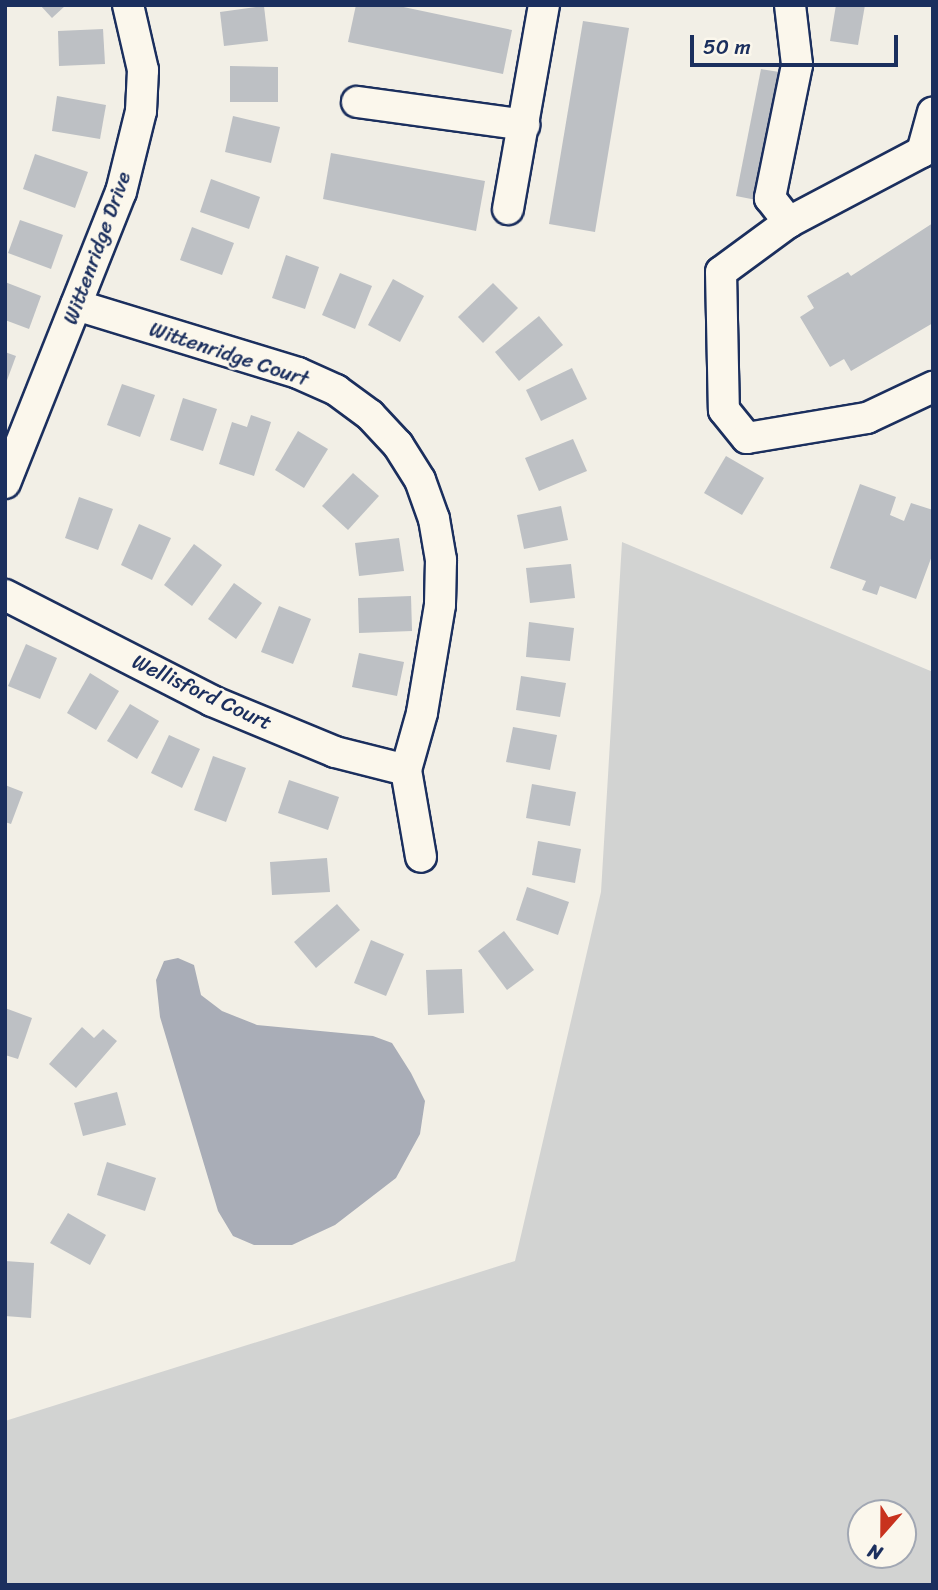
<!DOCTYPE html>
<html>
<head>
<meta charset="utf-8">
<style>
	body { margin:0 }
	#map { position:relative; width:938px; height:1590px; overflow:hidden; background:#f2efe6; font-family:Sriracha,sans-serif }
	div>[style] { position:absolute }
	.green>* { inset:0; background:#d2d3d2 }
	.water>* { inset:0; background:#a9adb7 }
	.building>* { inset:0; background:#bdc0c4 }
	.roads { filter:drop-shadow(2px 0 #1b2f5e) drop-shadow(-2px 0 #1b2f5e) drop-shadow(0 2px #1b2f5e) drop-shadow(0 -2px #1b2f5e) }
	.minor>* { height:30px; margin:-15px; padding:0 15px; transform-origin:15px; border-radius:15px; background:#fbf7ec }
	span { translate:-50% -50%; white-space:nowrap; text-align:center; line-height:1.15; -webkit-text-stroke:5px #fbf7ec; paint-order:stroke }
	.street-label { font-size:21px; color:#1b2f5e }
	.frame { position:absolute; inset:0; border:7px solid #1b2f5e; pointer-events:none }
	.north { position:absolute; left:847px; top:1499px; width:70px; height:70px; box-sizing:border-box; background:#fbf7ec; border:2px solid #a1a7b3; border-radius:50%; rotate:201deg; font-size:19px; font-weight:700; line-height:28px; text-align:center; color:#1b2f5e }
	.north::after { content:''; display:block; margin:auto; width:24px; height:32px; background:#c8321e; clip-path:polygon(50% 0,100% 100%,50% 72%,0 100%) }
	.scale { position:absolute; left:690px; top:35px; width:208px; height:32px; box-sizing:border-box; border:4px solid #1b2f5e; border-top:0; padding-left:9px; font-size:21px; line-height:24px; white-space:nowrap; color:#1b2f5e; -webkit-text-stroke:5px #fbf7ec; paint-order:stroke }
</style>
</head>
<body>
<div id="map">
	<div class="green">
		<div style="clip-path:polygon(evenodd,622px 542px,933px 672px,933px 1585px,5px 1585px,5px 1421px,515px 1261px,601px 892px,622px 542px,861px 1513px,903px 1513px,903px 1555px,861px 1555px,861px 1513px)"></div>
	</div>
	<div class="water">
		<div style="clip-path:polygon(178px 958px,194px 965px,201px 995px,222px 1011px,257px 1025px,373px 1036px,392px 1043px,411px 1073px,425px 1101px,420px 1134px,396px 1178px,335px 1225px,292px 1245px,254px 1245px,233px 1236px,218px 1211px,160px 1017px,156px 980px,164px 961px)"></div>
	</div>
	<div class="building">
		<div style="clip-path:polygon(40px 5px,66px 5px,52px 18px)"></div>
		<div style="clip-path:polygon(356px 5px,394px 5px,512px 30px,503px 74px,348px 42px)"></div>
		<div style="clip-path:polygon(836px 5px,865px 5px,858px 45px,830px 41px)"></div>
		<div style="clip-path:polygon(264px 6px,268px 41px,224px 46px,220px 12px)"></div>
		<div style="clip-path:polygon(583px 21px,629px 28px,595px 232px,549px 224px)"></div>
		<div style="clip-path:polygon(103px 29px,105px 64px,59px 66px,58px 31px)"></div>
		<div style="clip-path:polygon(230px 66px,278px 67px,278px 102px,230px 102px)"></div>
		<div style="clip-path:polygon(761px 69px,792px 74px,767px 202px,736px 196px)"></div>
		<div style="clip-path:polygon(57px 96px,106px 105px,100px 139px,52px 131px)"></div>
		<div style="clip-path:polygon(233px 116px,280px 127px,271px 163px,225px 152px)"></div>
		<div style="clip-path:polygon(331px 153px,485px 181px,476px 231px,323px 199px)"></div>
		<div style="clip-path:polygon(35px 154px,88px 172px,75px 208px,23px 189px)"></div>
		<div style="clip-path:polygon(211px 179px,260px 197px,249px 229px,200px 212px)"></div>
		<div style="clip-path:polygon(20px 220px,63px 235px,51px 269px,8px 253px)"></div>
		<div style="clip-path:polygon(933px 223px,933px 323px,851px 371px,844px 359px,830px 367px,800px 317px,814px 308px,807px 296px,848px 272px,851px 276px)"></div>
		<div style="clip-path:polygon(192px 227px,234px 243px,222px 275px,180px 260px)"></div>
		<div style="clip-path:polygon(286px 255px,319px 267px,305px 309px,272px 298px)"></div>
		<div style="clip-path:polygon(340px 273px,372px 286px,355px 329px,322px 315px)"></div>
		<div style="clip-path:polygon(393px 279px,424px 296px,400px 342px,368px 325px)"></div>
		<div style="clip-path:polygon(5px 282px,41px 296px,29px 329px,5px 320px)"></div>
		<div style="clip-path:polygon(493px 283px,518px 308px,483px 343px,458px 317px)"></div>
		<div style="clip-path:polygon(539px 316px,563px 345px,519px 381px,495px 352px)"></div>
		<div style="clip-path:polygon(5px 352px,16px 356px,6px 383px,5px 383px)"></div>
		<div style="clip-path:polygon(572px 368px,587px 399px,541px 421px,526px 390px)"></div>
		<div style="clip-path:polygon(122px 384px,155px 395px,140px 437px,107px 425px)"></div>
		<div style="clip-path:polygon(183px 398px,217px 409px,203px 451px,170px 440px)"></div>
		<div style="clip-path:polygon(251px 415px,271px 422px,254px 476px,219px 464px,232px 422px,247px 427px)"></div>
		<div style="clip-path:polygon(298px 431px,328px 449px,304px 488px,275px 470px)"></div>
		<div style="clip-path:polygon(573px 439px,587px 471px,539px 491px,525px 458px)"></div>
		<div style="clip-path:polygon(726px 456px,764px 478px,742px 515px,704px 493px)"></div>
		<div style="clip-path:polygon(353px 473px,379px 496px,348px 530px,322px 506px)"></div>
		<div style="clip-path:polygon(860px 484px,896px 497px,890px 515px,904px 521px,911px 503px,933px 510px,933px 553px,916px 599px,880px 586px,877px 595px,862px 590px,866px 581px,830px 568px)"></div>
		<div style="clip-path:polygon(79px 497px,113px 509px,98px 550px,65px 538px)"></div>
		<div style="clip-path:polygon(561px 506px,568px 540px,524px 549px,517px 515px)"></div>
		<div style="clip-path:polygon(139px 524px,171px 538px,152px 580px,121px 565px)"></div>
		<div style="clip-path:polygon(399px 538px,404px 571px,359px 576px,355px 543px)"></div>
		<div style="clip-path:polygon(194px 544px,222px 565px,192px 606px,164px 585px)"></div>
		<div style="clip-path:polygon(571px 564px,575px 598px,530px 603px,526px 568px)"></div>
		<div style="clip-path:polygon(234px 583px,262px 603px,236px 639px,208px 619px)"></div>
		<div style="clip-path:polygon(411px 596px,412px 631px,359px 633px,358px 598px)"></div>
		<div style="clip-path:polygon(279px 606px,311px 619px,293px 664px,261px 652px)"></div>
		<div style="clip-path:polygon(529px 622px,574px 628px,570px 661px,526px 657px)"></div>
		<div style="clip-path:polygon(26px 644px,57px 658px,40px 699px,8px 686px)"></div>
		<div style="clip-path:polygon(359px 653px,404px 662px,397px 696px,352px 687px)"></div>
		<div style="clip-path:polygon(90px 673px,119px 691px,96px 730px,67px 713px)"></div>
		<div style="clip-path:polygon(521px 676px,566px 683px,560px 717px,516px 710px)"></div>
		<div style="clip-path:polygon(130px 704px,159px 721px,137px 759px,107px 741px)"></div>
		<div style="clip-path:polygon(513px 727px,557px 735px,550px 770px,506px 762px)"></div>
		<div style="clip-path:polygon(169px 735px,200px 749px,182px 788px,151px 773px)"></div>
		<div style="clip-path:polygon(213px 756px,246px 768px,226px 822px,194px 810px)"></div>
		<div style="clip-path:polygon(289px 780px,339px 797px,328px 830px,278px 813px)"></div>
		<div style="clip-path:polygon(532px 784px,576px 792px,570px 826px,526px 818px)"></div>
		<div style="clip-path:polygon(5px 785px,23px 792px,11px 824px,5px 822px)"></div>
		<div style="clip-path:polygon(538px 841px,581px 849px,575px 883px,532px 875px)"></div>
		<div style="clip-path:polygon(327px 858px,330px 892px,272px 895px,270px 862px)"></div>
		<div style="clip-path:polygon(527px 887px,569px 902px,558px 935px,516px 920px)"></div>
		<div style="clip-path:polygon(337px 904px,360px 930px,316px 968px,294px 942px)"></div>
		<div style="clip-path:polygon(504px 931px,534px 970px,507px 990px,478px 951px)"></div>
		<div style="clip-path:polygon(371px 940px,404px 954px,386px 996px,354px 983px)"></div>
		<div style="clip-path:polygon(462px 969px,464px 1013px,428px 1015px,426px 970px)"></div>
		<div style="clip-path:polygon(5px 1008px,32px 1018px,18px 1059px,5px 1055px)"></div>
		<div style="clip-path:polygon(82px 1027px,94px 1038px,103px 1029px,117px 1041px,76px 1088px,49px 1064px)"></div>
		<div style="clip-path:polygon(117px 1092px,126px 1125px,83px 1136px,74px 1103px)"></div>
		<div style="clip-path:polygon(107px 1162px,156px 1178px,145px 1211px,97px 1195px)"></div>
		<div style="clip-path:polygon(68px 1213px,106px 1235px,90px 1265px,50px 1243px)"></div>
		<div style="clip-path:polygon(5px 1261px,34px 1263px,31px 1318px,5px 1316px)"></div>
	</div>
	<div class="roads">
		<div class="minor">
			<div style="left:790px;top:5px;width:60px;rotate:83.3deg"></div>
			<div style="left:797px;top:65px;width:136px;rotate:101.5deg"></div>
			<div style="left:770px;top:198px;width:31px;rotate:52deg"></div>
			<div style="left:789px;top:222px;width:150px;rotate:-27.8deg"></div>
			<div style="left:922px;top:152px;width:41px;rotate:-74.6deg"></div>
			<div style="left:357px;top:102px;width:169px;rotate:7.8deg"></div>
			<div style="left:508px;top:209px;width:207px;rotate:-80deg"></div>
			<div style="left:789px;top:222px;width:84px;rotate:143.7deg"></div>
			<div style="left:721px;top:272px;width:138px;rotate:88.8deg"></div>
			<div style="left:724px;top:410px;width:36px;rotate:51deg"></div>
			<div style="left:747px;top:438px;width:122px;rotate:-9.5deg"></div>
			<div style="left:867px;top:418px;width:73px;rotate:-25.2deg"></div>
			<div style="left:76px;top:305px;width:232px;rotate:17deg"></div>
			<div style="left:298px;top:373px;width:42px;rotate:24.1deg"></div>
			<div style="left:336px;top:390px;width:42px;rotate:36.3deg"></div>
			<div style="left:370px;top:415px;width:41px;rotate:47deg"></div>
			<div style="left:398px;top:445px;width:41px;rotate:57.8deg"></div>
			<div style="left:420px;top:480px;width:41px;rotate:70.3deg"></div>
			<div style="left:434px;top:519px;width:42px;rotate:80.3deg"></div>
			<div style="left:441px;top:560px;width:45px;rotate:91.3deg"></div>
			<div style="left:440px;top:605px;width:109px;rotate:99.5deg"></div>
			<div style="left:422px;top:713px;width:59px;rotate:105.7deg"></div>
			<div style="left:406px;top:770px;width:88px;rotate:80.2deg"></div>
			<div style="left:5px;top:483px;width:313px;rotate:-68.3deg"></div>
			<div style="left:121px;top:192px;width:83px;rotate:-76.1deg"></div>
			<div style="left:141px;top:111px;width:41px;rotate:-87.2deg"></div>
			<div style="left:143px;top:70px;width:67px;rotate:-103deg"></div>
			<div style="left:5px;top:595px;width:233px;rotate:27.1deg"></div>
			<div style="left:212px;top:701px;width:133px;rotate:22.5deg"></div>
			<div style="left:335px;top:752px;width:73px;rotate:14.2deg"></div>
		</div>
	</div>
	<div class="street-label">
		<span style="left:97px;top:248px;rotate:-70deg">Wittenridge Drive</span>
		<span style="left:229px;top:354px;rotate:18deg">Wittenridge Court</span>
		<span style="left:202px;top:692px;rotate:25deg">Wellisford Court</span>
	</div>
	<div class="frame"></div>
	<div class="north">N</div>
	<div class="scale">50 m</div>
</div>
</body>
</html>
